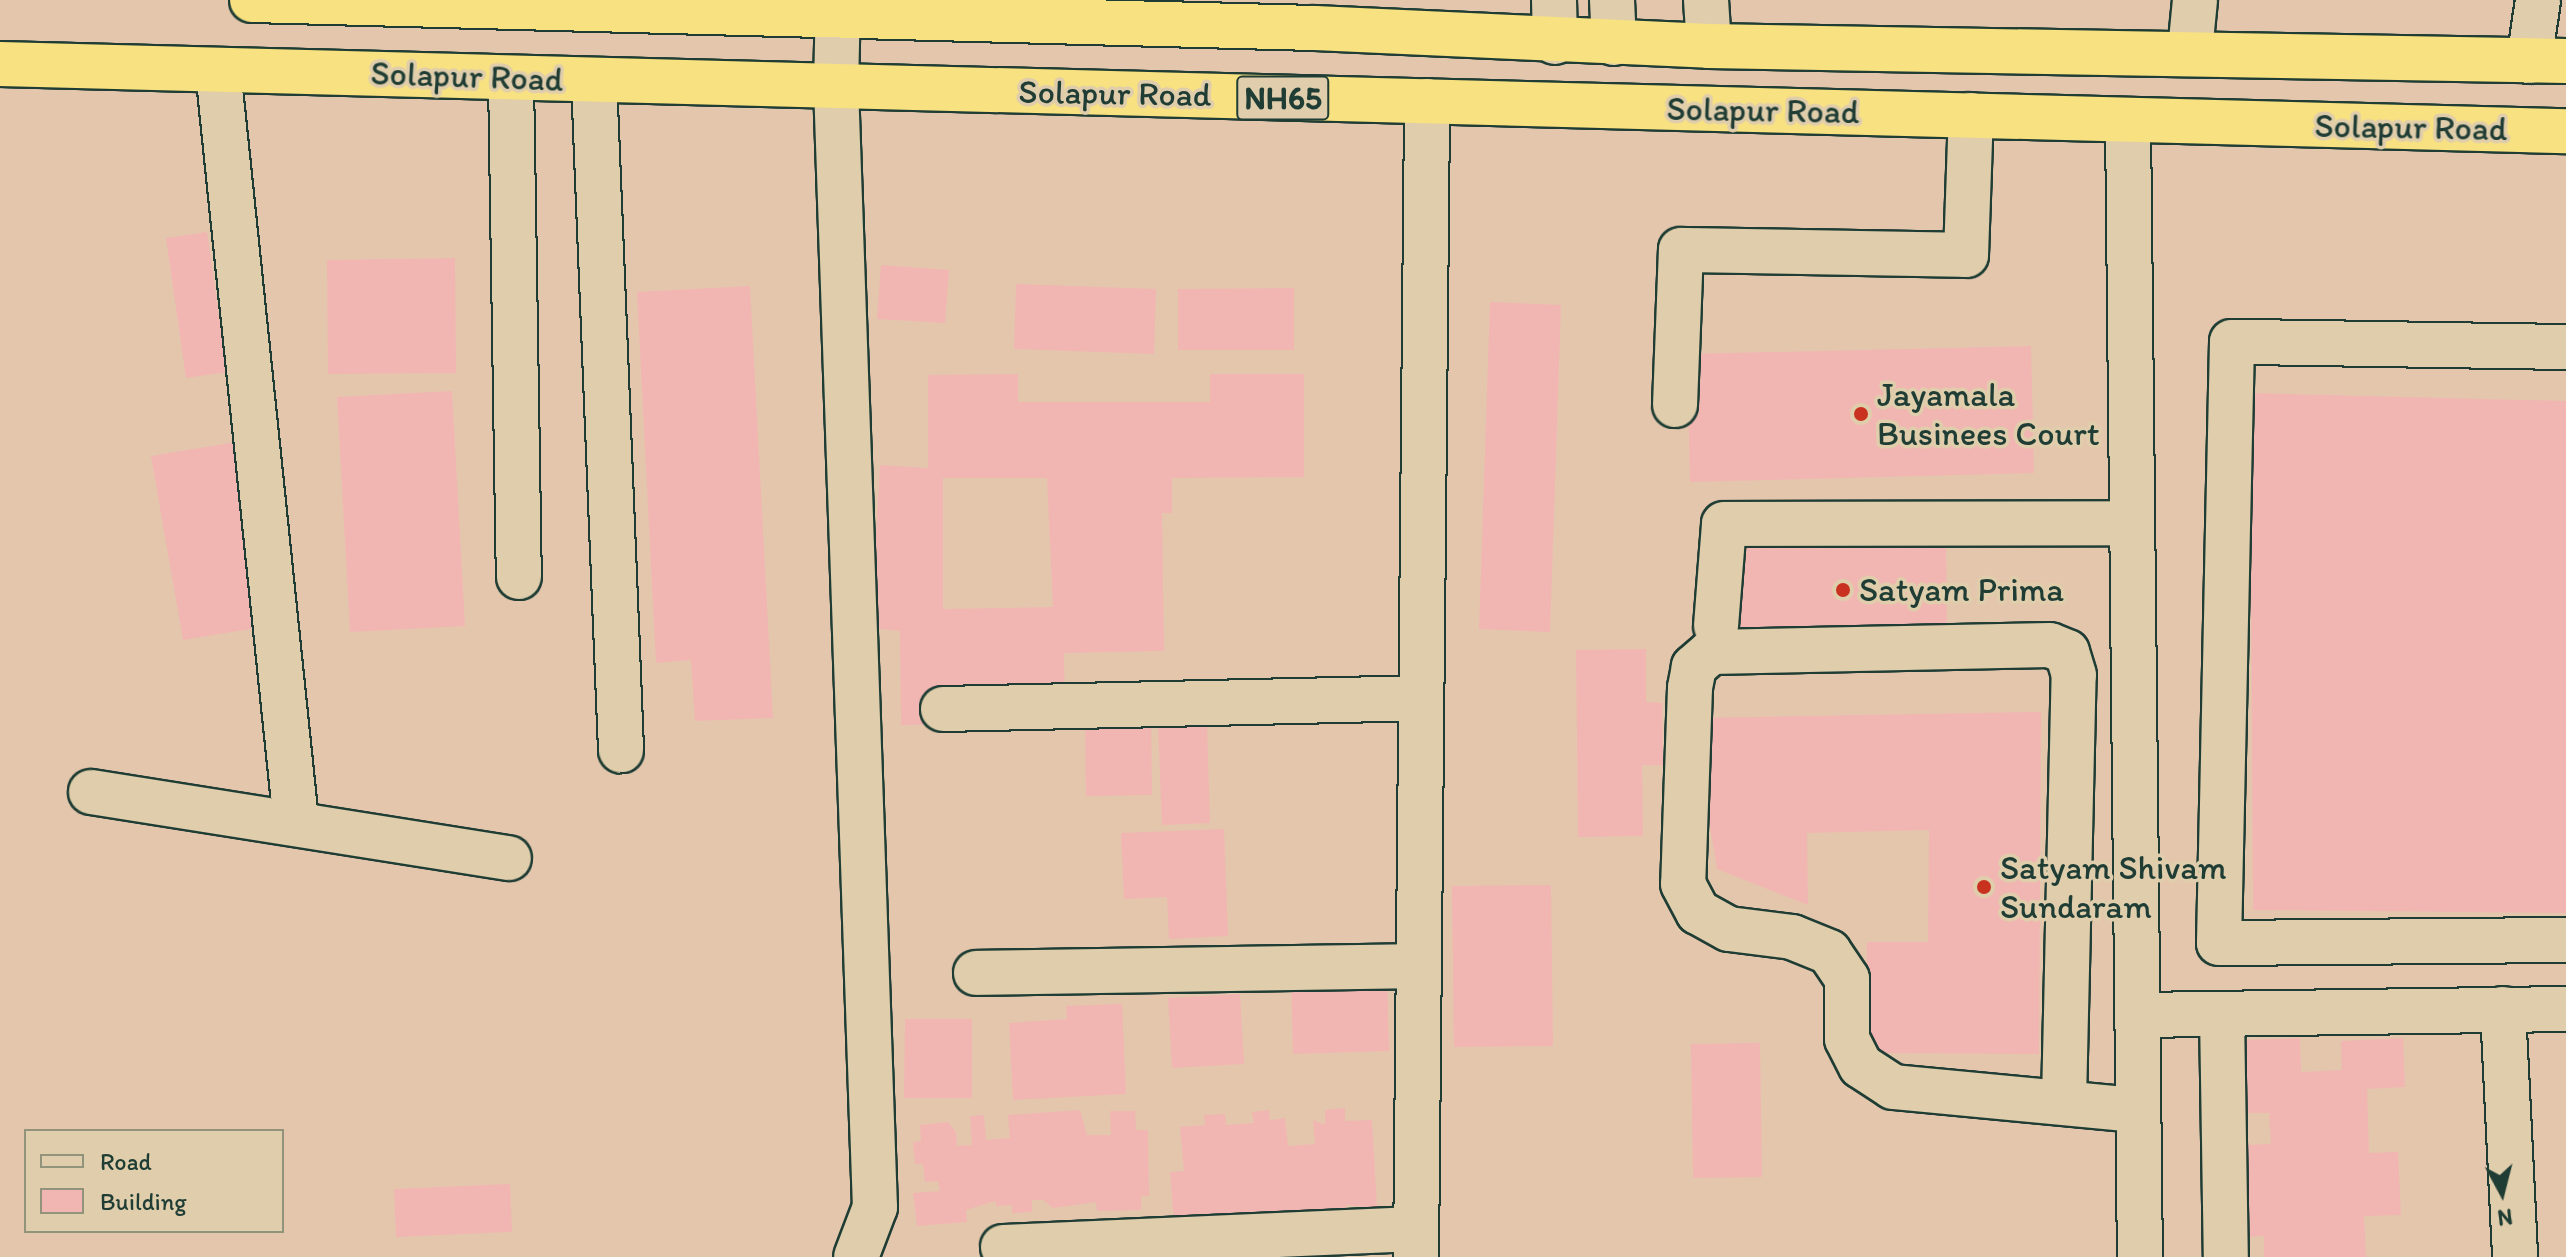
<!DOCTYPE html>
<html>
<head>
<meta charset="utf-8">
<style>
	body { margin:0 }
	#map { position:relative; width:2566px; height:1257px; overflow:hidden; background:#e4c6ad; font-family:Itim,sans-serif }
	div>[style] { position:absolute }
	.building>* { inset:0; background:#f1b6b2 }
	.roads { filter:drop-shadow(2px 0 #1f3d34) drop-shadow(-2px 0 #1f3d34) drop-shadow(0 2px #1f3d34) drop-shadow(0 -2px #1f3d34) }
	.minor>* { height:44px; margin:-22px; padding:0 22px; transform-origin:22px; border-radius:22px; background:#dfcdab }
	.highway>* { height:44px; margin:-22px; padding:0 22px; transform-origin:22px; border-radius:22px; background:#f8e181 }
	.dots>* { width:22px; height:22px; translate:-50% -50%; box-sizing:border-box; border:4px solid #dfcdab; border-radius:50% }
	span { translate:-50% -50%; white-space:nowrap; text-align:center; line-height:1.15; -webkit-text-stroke:7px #dfcdab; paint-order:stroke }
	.shield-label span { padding:2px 6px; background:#dfcdab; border:2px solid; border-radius:6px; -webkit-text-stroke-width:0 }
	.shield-label { font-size:32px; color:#1f3d34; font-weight:700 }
	.street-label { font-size:34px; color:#1f3d34 }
	.poi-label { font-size:34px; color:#1f3d34 }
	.left { translate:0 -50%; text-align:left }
	.legend { position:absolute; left:24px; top:1129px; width:260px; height:104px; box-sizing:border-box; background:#dfcdab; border:2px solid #92937b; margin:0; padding:10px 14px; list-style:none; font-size:24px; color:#1f3d34 }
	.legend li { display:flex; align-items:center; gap:16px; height:40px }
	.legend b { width:40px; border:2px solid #92937b }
	.north { position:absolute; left:2462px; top:1153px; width:80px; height:80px; -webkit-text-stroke:6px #dfcdab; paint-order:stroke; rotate:173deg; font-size:22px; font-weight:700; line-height:32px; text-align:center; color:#1f3d34 }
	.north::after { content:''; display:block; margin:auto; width:28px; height:36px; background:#1f3d34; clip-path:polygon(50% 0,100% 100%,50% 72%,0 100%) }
</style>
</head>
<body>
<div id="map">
	<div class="building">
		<div style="clip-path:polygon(207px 232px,227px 372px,186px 378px,166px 238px)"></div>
		<div style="clip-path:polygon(455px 258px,456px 373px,328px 374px,327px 260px)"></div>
		<div style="clip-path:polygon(881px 265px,949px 270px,945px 323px,877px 319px)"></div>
		<div style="clip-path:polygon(1016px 284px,1156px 289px,1154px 354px,1014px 349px)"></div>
		<div style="clip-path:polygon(750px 286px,773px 718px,695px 721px,691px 660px,656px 663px,637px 292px)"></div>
		<div style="clip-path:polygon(1294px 288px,1294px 350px,1178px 350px,1178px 289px)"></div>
		<div style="clip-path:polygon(1490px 302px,1561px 305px,1550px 632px,1479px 629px)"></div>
		<div style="clip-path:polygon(2031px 346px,2034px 473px,1690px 482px,1687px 354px)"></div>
		<div style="clip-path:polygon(evenodd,1018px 374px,1018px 402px,1210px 402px,1210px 374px,1304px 374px,1304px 477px,1172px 478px,1172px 513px,1162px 513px,1164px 651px,1064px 653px,1065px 722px,901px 725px,900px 631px,871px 628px,880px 465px,928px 468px,928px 375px,1018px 374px,943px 478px,1047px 478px,1053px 607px,943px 609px,943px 478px)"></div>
		<div style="clip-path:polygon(452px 391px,465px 626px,350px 632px,337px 397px)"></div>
		<div style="clip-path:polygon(2250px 393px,2566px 401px,2566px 913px,2253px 910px)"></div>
		<div style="clip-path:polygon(236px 442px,268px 626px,183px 640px,151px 456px)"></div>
		<div style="clip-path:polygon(1742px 535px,1946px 542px,1947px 638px,1738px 641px)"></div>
		<div style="clip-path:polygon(1646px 649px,1646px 702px,1662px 703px,1663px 765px,1642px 765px,1643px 836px,1578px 837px,1576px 650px)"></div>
		<div style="clip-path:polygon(1151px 709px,1152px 795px,1086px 796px,1085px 710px)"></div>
		<div style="clip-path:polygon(2041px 712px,2039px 1054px,1866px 1053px,1867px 942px,1928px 942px,1929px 830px,1807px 833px,1808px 905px,1717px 869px,1692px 718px)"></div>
		<div style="clip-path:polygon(1207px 725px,1210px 823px,1162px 825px,1158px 726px)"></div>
		<div style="clip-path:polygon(1224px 829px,1228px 936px,1169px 939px,1167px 897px,1124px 899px,1121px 833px)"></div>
		<div style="clip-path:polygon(1551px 885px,1553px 1046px,1454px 1047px,1452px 886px)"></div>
		<div style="clip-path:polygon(1387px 973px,1389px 1051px,1293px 1054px,1291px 976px)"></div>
		<div style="clip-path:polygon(1240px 994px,1244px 1064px,1172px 1068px,1168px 998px)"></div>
		<div style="clip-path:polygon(1122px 1004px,1126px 1094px,1013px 1100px,1009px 1023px,1067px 1019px,1066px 1006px)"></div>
		<div style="clip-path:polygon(905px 1019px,972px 1019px,972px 1098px,904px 1098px)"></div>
		<div style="clip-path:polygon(2300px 1038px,2301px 1072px,2342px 1070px,2341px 1041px,2403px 1038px,2405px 1087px,2367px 1089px,2369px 1153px,2398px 1152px,2401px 1215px,2364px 1216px,2366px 1257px,2264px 1257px,2264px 1236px,2247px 1237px,2243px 1145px,2271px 1144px,2269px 1113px,2247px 1113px,2244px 1040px)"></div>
		<div style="clip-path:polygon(1760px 1043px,1762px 1177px,1693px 1178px,1691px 1044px)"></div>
		<div style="clip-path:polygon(1345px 1108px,1345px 1121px,1372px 1120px,1377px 1208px,1346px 1205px,1347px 1219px,1279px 1224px,1278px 1212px,1236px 1214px,1237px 1231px,1174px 1223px,1170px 1172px,1184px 1171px,1180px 1127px,1205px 1125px,1204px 1115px,1225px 1114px,1226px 1125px,1254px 1123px,1252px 1112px,1269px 1110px,1270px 1120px,1285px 1118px,1288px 1146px,1315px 1144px,1313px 1120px,1325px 1125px,1325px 1110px)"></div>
		<div style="clip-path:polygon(1080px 1110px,1087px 1135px,1111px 1135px,1110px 1111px,1135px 1111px,1136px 1130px,1148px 1130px,1149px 1196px,1141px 1196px,1141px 1210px,1097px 1211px,1096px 1202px,1053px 1208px,1043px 1200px,1032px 1200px,1032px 1212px,1012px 1213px,1012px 1205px,996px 1206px,995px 1201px,966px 1210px,967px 1222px,917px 1226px,913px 1193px,940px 1191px,938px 1181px,925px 1182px,923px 1164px,915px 1164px,913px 1142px,921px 1141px,920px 1125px,948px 1122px,956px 1132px,957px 1146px,972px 1145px,970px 1116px,984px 1115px,986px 1140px,1010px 1138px,1008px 1115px)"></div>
		<div style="clip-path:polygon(510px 1184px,512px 1232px,396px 1237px,394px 1189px)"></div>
	</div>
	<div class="roads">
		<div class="minor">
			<div style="left:838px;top:0;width:86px;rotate:91.3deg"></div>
			<div style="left:836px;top:86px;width:1122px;rotate:88.01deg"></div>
			<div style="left:875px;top:1207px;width:53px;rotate:110.8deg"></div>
			<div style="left:1554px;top:0;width:42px;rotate:88.6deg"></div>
			<div style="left:1612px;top:0;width:43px;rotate:87.3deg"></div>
			<div style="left:1706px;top:0;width:46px;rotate:86.3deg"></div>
			<div style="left:2190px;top:51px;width:51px;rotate:-84.4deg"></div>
			<div style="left:2529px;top:61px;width:62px;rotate:-81.6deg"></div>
			<div style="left:218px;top:70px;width:755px;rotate:84.07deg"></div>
			<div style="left:511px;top:78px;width:499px;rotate:89.1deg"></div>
			<div style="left:594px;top:80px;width:671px;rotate:87.69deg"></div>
			<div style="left:2128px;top:120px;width:1137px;rotate:89.4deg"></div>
			<div style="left:2566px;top:347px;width:334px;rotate:-179.1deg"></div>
			<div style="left:2232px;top:342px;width:601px;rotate:91.24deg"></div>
			<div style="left:2219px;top:943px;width:347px;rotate:-0.5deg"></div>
			<div style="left:1675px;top:405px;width:155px;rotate:-87.8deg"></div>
			<div style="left:1681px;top:250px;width:285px;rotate:1deg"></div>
			<div style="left:1966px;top:255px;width:140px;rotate:-88deg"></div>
			<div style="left:1716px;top:626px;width:102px;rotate:-85.5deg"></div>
			<div style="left:1724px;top:524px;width:408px;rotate:-0.1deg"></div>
			<div style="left:943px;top:709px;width:477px;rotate:-1.3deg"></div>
			<div style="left:91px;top:792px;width:423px;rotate:9deg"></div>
			<div style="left:976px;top:973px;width:442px;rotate:-0.9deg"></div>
			<div style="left:2503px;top:1009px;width:248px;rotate:87.2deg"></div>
			<div style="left:2222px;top:1014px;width:243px;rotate:89.1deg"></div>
			<div style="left:2138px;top:1015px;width:428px;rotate:-0.8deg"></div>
			<div style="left:2064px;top:1101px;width:426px;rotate:-88.7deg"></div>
			<div style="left:2074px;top:675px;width:24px;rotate:-107deg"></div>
			<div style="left:2067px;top:652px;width:18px;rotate:-158deg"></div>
			<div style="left:2050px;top:645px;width:339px;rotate:178.8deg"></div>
			<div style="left:1711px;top:652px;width:23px;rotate:139deg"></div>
			<div style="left:1694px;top:667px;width:21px;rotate:101deg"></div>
			<div style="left:1690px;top:688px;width:196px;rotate:92deg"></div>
			<div style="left:1683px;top:884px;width:32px;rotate:62deg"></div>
			<div style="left:1698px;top:912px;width:35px;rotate:29deg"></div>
			<div style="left:1729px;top:929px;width:64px;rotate:7.2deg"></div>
			<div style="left:1792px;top:937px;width:40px;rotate:22deg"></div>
			<div style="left:1829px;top:952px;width:32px;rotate:56deg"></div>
			<div style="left:1847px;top:979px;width:60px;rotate:90deg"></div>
			<div style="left:1847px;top:1039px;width:30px;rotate:63deg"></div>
			<div style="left:1861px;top:1066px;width:38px;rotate:33deg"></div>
			<div style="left:1893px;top:1087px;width:244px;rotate:5.4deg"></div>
			<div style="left:1003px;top:1247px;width:413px;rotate:-2.5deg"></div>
			<div style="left:1416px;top:1257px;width:1156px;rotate:-89.45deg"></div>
		</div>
		<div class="highway">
			<div style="left:252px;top:0;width:1063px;rotate:1.51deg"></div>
			<div style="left:1315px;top:28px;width:394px;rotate:2.6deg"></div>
			<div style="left:1709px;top:46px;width:857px;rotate:1deg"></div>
			<div style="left:0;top:64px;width:2567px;rotate:1.5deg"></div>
		</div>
	</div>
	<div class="dots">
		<div style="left:1861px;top:414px;background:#c8321e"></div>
		<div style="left:1843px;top:590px;background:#c8321e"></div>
		<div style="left:1984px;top:887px;background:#c8321e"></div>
	</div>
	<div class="shield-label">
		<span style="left:1283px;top:98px">NH65</span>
	</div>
	<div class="street-label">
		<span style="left:467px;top:76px;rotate:2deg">Solapur Road</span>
		<span style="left:1115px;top:93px;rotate:1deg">Solapur Road</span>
		<span style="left:1763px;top:110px;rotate:1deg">Solapur Road</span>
		<span style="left:2411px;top:127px;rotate:1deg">Solapur Road</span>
	</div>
	<div class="poi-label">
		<span class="left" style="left:1877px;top:414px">Jayamala<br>Businees Court</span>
		<span class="left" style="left:1859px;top:590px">Satyam Prima</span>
		<span class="left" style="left:2000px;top:887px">Satyam Shivam<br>Sundaram</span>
	</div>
	<ul class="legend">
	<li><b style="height:10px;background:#dfcdab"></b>Road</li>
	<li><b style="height:22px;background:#f1b6b2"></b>Building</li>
	</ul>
	<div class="north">N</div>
</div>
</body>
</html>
